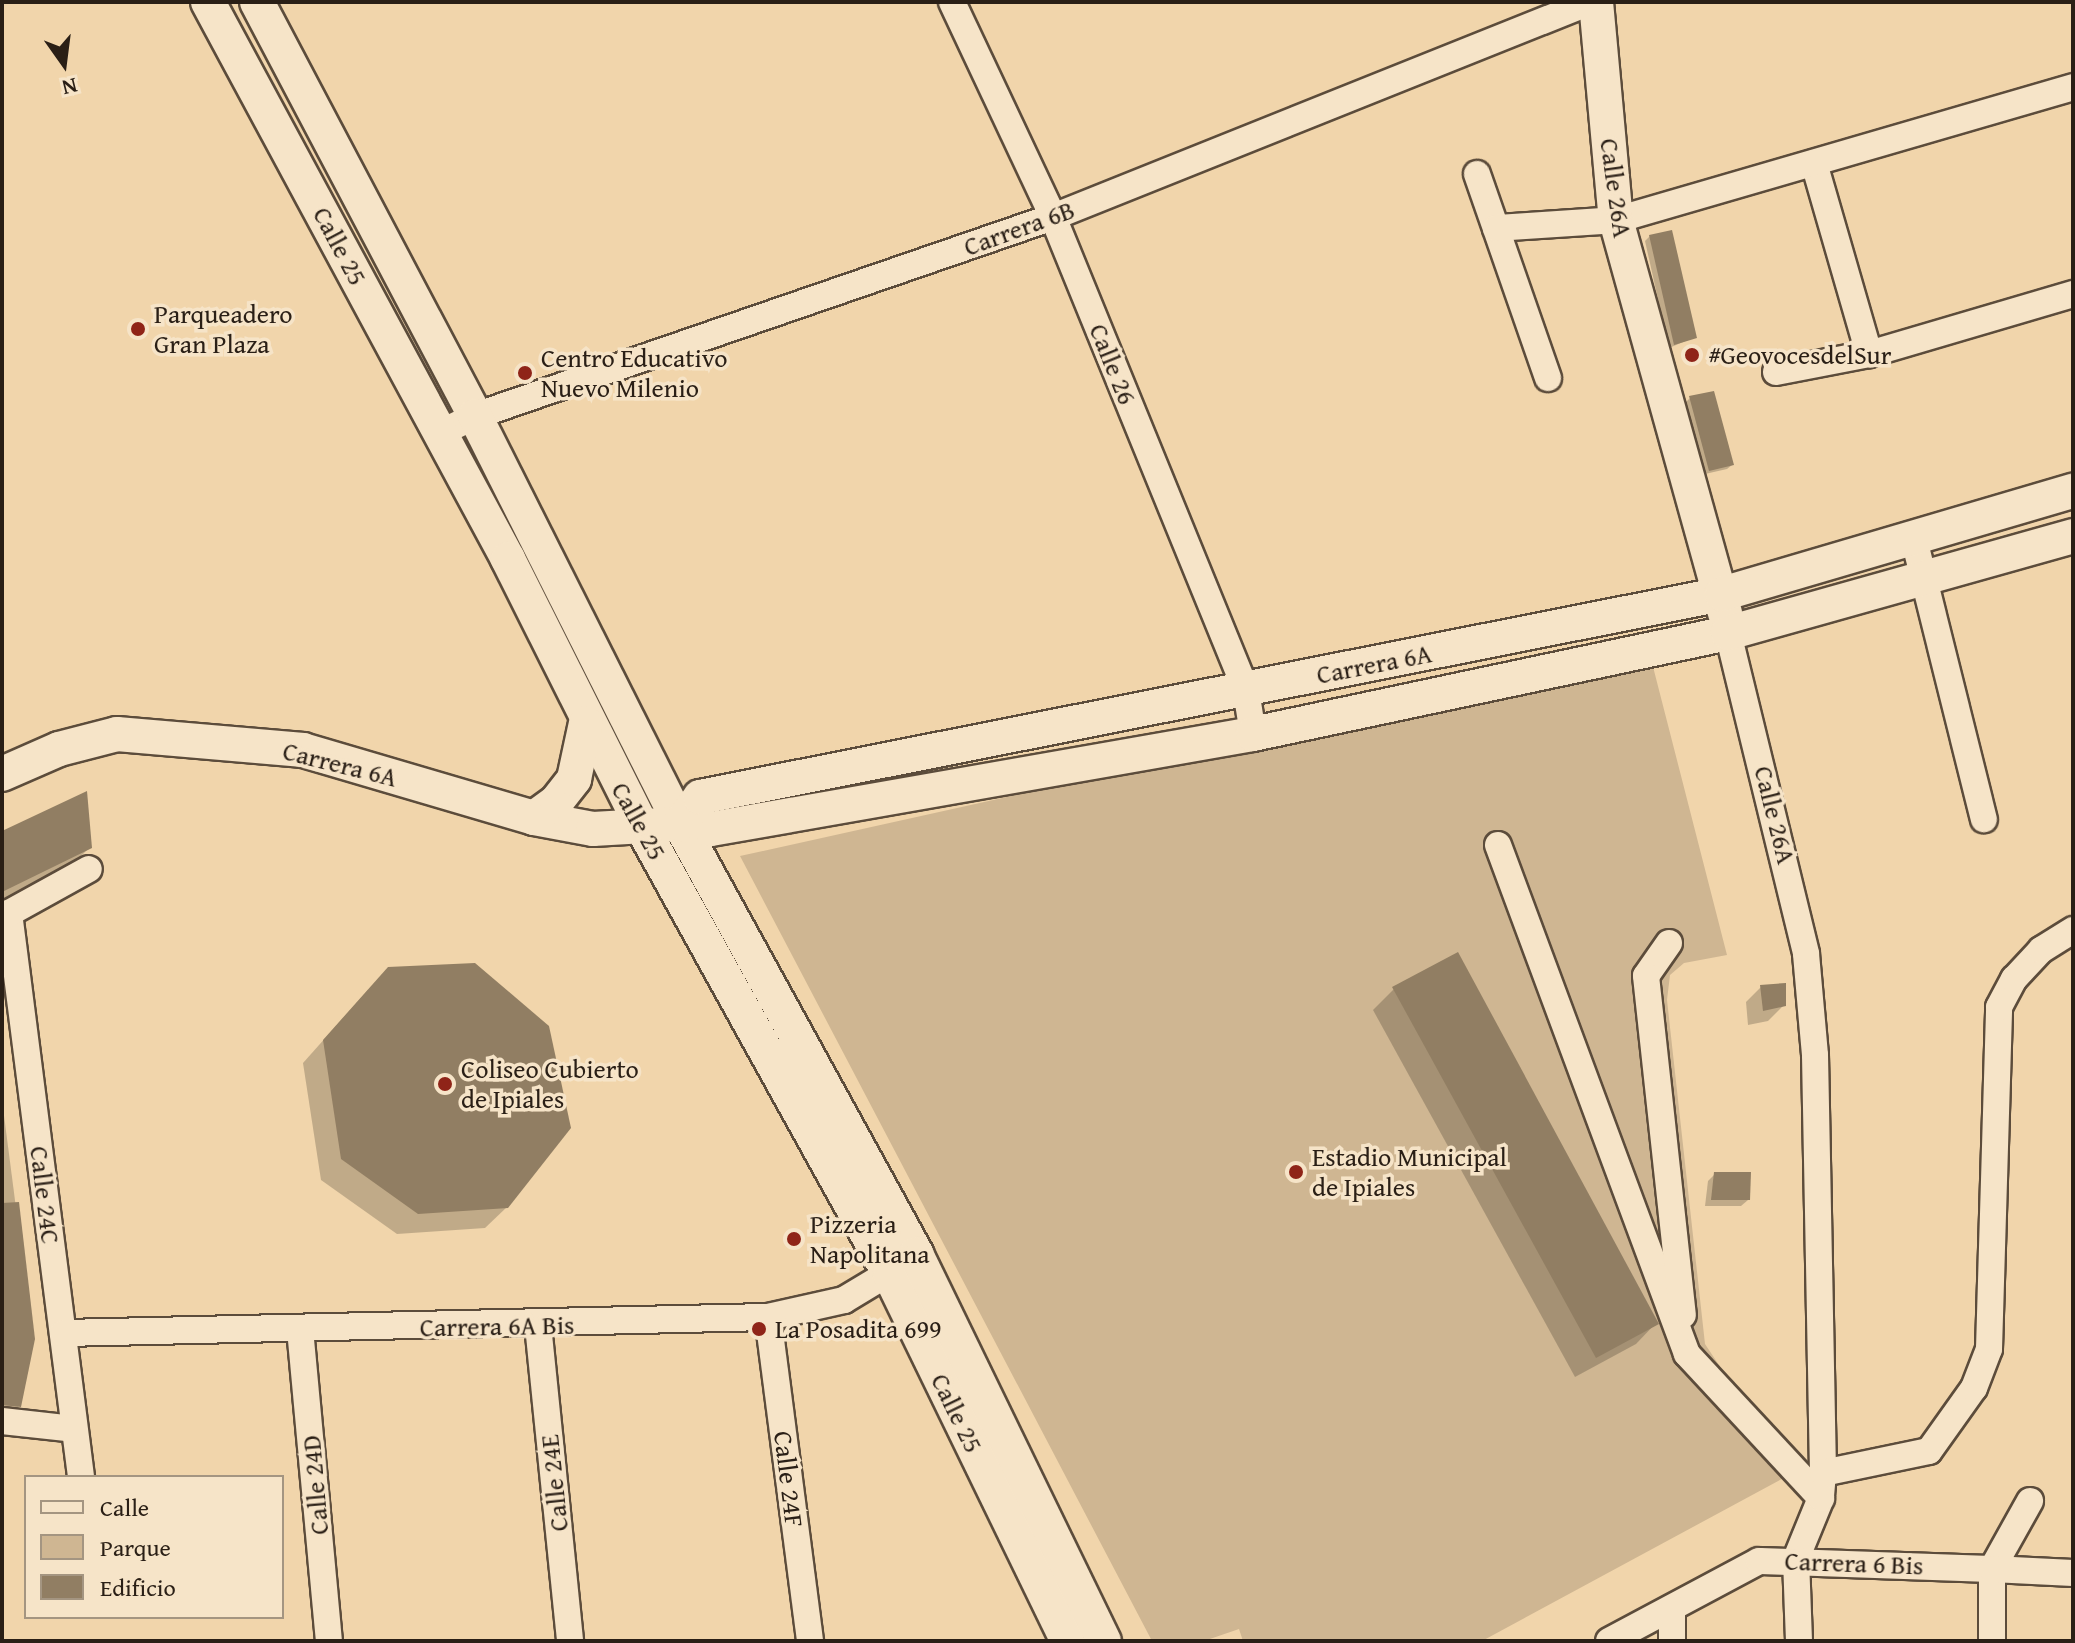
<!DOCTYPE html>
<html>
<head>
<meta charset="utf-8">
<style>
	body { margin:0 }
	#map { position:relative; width:2075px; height:1643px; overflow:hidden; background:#f1d5ab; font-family:"Gentium Book Plus",serif }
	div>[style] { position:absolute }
	.green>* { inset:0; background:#cfb692 }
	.shadow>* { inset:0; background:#0003 }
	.building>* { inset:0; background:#917e63 }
	.roads { filter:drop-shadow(2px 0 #5c4c3b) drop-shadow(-2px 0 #5c4c3b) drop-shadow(0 2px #5c4c3b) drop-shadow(0 -2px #5c4c3b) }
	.minor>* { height:26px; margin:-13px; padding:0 13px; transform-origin:13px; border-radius:13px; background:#f6e4c8 }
	.tertiary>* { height:34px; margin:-17px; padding:0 17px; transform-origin:17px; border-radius:17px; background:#f6e4c8 }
	.dots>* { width:22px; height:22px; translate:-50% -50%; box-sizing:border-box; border:4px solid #f6e4c8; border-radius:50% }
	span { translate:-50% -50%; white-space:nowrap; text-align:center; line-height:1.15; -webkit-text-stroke:7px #f6e4c8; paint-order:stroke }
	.street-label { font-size:26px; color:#2a1f16 }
	.poi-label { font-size:26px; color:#2a1f16 }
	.left { translate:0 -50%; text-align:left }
	.frame { position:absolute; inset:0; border:4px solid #2a1f16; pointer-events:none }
	.legend { position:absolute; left:24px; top:1475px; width:260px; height:144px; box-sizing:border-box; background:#f6e4c8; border:2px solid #a49581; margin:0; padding:10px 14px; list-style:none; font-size:24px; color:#2a1f16 }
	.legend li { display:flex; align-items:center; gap:16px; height:40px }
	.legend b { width:40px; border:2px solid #a49581 }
	.north { position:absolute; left:24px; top:24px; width:80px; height:80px; -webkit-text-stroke:6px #f6e4c8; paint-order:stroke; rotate:166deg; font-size:22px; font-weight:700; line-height:32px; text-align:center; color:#2a1f16 }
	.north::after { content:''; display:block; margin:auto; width:28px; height:36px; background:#2a1f16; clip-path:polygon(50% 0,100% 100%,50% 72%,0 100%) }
</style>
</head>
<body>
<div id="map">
	<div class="green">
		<div style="clip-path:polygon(1650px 655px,1727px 955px,1684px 963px,1670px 975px,1667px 1000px,1705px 1344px,1791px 1474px,1482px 1641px,1243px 1641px,1239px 1629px,1204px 1641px,1152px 1641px,740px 856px)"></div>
	</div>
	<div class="shadow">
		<div style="clip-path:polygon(1650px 236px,1695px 337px,1669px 348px,1645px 241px)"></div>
		<div style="clip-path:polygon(1690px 398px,1732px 465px,1727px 469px,1705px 474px,1685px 403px)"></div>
		<div style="clip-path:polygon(2px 833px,89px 848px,68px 869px,2px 901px)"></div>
		<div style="clip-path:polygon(1761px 987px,1784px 1005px,1768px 1021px,1748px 1025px,1746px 1002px)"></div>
		<div style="clip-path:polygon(1394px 989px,1656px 1323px,1636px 1344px,1575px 1377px,1373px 1010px)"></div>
		<div style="clip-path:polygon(368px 990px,507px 1207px,485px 1228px,397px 1234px,321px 1180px,303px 1063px)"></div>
		<div style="clip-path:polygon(2px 1100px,33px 1339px,19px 1406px,4px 1421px)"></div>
		<div style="clip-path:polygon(1715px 1174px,1748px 1200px,1741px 1206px,1705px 1206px,1708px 1181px)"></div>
	</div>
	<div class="building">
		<div style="clip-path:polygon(1672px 230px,1697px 338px,1674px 345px,1649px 235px)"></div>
		<div style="clip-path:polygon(1714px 391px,1734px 465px,1709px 471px,1689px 396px)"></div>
		<div style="clip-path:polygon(87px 791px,92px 848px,2px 892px,2px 831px)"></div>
		<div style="clip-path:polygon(1458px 952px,1659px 1324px,1596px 1358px,1392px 987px)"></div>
		<div style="clip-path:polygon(475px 963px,549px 1026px,571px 1128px,508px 1208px,418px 1214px,341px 1159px,323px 1040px,388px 967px)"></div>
		<div style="clip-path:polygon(1786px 983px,1786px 1006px,1763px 1011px,1760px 985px)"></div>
		<div style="clip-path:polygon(1714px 1172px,1751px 1172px,1750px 1200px,1711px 1200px)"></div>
		<div style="clip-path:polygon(19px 1202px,35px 1339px,21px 1407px,2px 1405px,2px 1203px)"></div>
	</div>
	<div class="roads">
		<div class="minor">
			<div style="left:952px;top:2px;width:238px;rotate:64.8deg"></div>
			<div style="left:1053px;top:217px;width:511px;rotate:67.8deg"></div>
			<div style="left:1246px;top:690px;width:45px;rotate:81deg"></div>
			<div style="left:1814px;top:163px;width:199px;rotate:73.9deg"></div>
			<div style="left:1477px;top:174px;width:216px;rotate:70.8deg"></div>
			<div style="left:1496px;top:228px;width:120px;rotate:-3.8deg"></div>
			<div style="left:1616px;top:220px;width:476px;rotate:-16.2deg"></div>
			<div style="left:1776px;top:372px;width:95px;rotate:-11deg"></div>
			<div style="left:1869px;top:354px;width:213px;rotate:-16.4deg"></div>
			<div style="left:440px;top:433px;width:39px;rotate:-26deg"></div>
			<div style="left:475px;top:416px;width:611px;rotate:-19deg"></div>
			<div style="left:1053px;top:217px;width:578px;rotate:-21.82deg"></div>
			<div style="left:1913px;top:535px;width:293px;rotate:76deg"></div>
			<div style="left:1728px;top:633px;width:330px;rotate:76.3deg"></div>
			<div style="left:1806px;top:954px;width:101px;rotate:84.9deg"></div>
			<div style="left:1815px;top:1055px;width:418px;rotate:88.9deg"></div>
			<div style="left:1823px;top:1473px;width:25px;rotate:95deg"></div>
			<div style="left:1821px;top:1498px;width:66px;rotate:112.3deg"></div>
			<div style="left:1796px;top:1559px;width:82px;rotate:87.9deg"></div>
			<div style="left:1498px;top:845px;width:543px;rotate:69.63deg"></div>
			<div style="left:1687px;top:1354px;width:197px;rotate:47.1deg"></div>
			<div style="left:9px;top:913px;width:569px;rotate:82.72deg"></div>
			<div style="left:2px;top:917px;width:99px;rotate:-28.9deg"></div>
			<div style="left:1669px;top:943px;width:40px;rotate:124.9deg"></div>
			<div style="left:1646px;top:976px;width:341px;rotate:83.8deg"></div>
			<div style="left:768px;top:1317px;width:327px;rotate:82.6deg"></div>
			<div style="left:538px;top:1325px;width:318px;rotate:84.2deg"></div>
			<div style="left:300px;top:1329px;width:313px;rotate:84.7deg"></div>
			<div style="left:63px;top:1333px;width:705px;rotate:-1.3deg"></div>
			<div style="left:768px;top:1317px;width:78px;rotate:-12.6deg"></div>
			<div style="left:844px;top:1300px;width:70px;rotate:-31deg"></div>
			<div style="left:2px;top:1421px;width:72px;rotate:6.3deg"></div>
			<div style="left:1823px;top:1473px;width:108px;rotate:-11.7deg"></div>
			<div style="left:1929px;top:1451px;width:77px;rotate:-54.5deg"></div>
			<div style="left:1974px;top:1388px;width:42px;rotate:-69deg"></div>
			<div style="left:1989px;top:1349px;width:342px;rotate:-88.3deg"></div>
			<div style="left:1999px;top:1007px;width:32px;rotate:-62deg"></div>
			<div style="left:2014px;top:979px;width:40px;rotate:-47deg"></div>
			<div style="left:2041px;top:950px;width:38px;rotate:-32deg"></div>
			<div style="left:1609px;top:1641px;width:170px;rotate:-28.1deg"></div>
			<div style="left:1759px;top:1561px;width:233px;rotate:2deg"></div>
			<div style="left:1992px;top:1569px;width:78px;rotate:-60.8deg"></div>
			<div style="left:1672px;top:1641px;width:33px;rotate:-90deg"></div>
			<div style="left:1992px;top:1641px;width:72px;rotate:-90deg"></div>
			<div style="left:1992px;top:1569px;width:81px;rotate:2.8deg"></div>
		</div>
		<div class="tertiary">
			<div style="left:208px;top:2px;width:633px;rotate:61.69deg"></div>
			<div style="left:508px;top:559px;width:302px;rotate:63.4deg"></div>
			<div style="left:643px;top:829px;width:510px;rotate:61.02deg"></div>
			<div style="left:890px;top:1275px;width:407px;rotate:64.1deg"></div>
			<div style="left:257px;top:2px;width:468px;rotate:62.2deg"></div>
			<div style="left:475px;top:416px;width:457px;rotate:63.3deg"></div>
			<div style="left:680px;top:824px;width:491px;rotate:61.2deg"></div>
			<div style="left:916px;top:1254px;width:430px;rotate:64.1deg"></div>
			<div style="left:1596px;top:2px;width:219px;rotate:84.8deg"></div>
			<div style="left:1616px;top:220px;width:409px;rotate:74.5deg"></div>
			<div style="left:2px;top:774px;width:62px;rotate:-23.7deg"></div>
			<div style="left:59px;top:749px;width:60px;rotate:-14.5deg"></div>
			<div style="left:117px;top:734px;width:187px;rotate:4.9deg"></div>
			<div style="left:303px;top:750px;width:241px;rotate:16.4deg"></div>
			<div style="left:534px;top:818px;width:60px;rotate:10.6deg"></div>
			<div style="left:593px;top:829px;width:87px;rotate:-3.3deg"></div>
			<div style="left:680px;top:824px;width:31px;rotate:9deg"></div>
			<div style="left:711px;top:829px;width:550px;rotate:-9.94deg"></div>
			<div style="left:1253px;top:734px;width:486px;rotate:-12deg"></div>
			<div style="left:1728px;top:633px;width:358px;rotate:-15.7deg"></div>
			<div style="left:534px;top:818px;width:29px;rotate:-36deg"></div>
			<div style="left:557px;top:801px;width:28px;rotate:-52deg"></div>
			<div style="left:574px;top:779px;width:57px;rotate:-77.9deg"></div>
			<div style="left:680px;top:824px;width:34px;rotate:-53deg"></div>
			<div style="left:700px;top:797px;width:1042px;rotate:-11.23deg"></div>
			<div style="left:1722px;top:594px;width:366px;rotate:-16.4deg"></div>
		</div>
	</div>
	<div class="dots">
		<div style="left:138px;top:329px;background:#8f2418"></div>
		<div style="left:1692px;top:355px;background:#8f2418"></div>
		<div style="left:525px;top:373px;background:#8f2418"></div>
		<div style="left:445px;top:1084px;background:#8f2418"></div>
		<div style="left:1296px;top:1172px;background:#8f2418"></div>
		<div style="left:794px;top:1239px;background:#8f2418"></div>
		<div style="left:759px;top:1329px;background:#8f2418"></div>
	</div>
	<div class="street-label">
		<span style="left:1616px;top:188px;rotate:82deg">Calle 26A</span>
		<span style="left:1019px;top:228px;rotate:-20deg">Carrera 6B</span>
		<span style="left:340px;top:246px;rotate:62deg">Calle 25</span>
		<span style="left:1113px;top:364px;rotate:68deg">Calle 26</span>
		<span style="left:1374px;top:664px;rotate:-11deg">Carrera 6A</span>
		<span style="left:340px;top:764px;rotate:14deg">Carrera 6A</span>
		<span style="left:1775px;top:815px;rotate:76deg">Calle 26A</span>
		<span style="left:639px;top:821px;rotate:61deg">Calle 25</span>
		<span style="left:45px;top:1195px;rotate:83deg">Calle 24C</span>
		<span style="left:497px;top:1326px;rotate:-1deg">Carrera 6A Bis</span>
		<span style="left:957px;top:1413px;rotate:64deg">Calle 25</span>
		<span style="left:789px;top:1479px;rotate:83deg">Calle 24F</span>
		<span style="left:554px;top:1483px;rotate:-96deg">Calle 24E</span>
		<span style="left:315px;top:1485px;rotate:-95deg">Calle 24D</span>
		<span style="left:1854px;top:1563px;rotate:2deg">Carrera 6 Bis</span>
	</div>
	<div class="poi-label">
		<span class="left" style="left:154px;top:329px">Parqueadero<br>Gran Plaza</span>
		<span class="left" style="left:1708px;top:355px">#GeovocesdelSur</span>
		<span class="left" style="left:541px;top:373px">Centro Educativo<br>Nuevo Milenio</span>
		<span class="left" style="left:461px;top:1084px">Coliseo Cubierto<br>de Ipiales</span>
		<span class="left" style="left:1312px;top:1172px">Estadio Municipal<br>de Ipiales</span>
		<span class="left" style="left:810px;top:1239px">Pizzeria<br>Napolitana</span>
		<span class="left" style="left:775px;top:1329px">La Posadita 699</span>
	</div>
	<div class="frame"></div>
	<ul class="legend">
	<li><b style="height:10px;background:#f6e4c8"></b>Calle</li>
	<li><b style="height:22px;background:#cfb692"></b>Parque</li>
	<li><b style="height:22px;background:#917e63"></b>Edificio</li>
	</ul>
	<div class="north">N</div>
</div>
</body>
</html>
